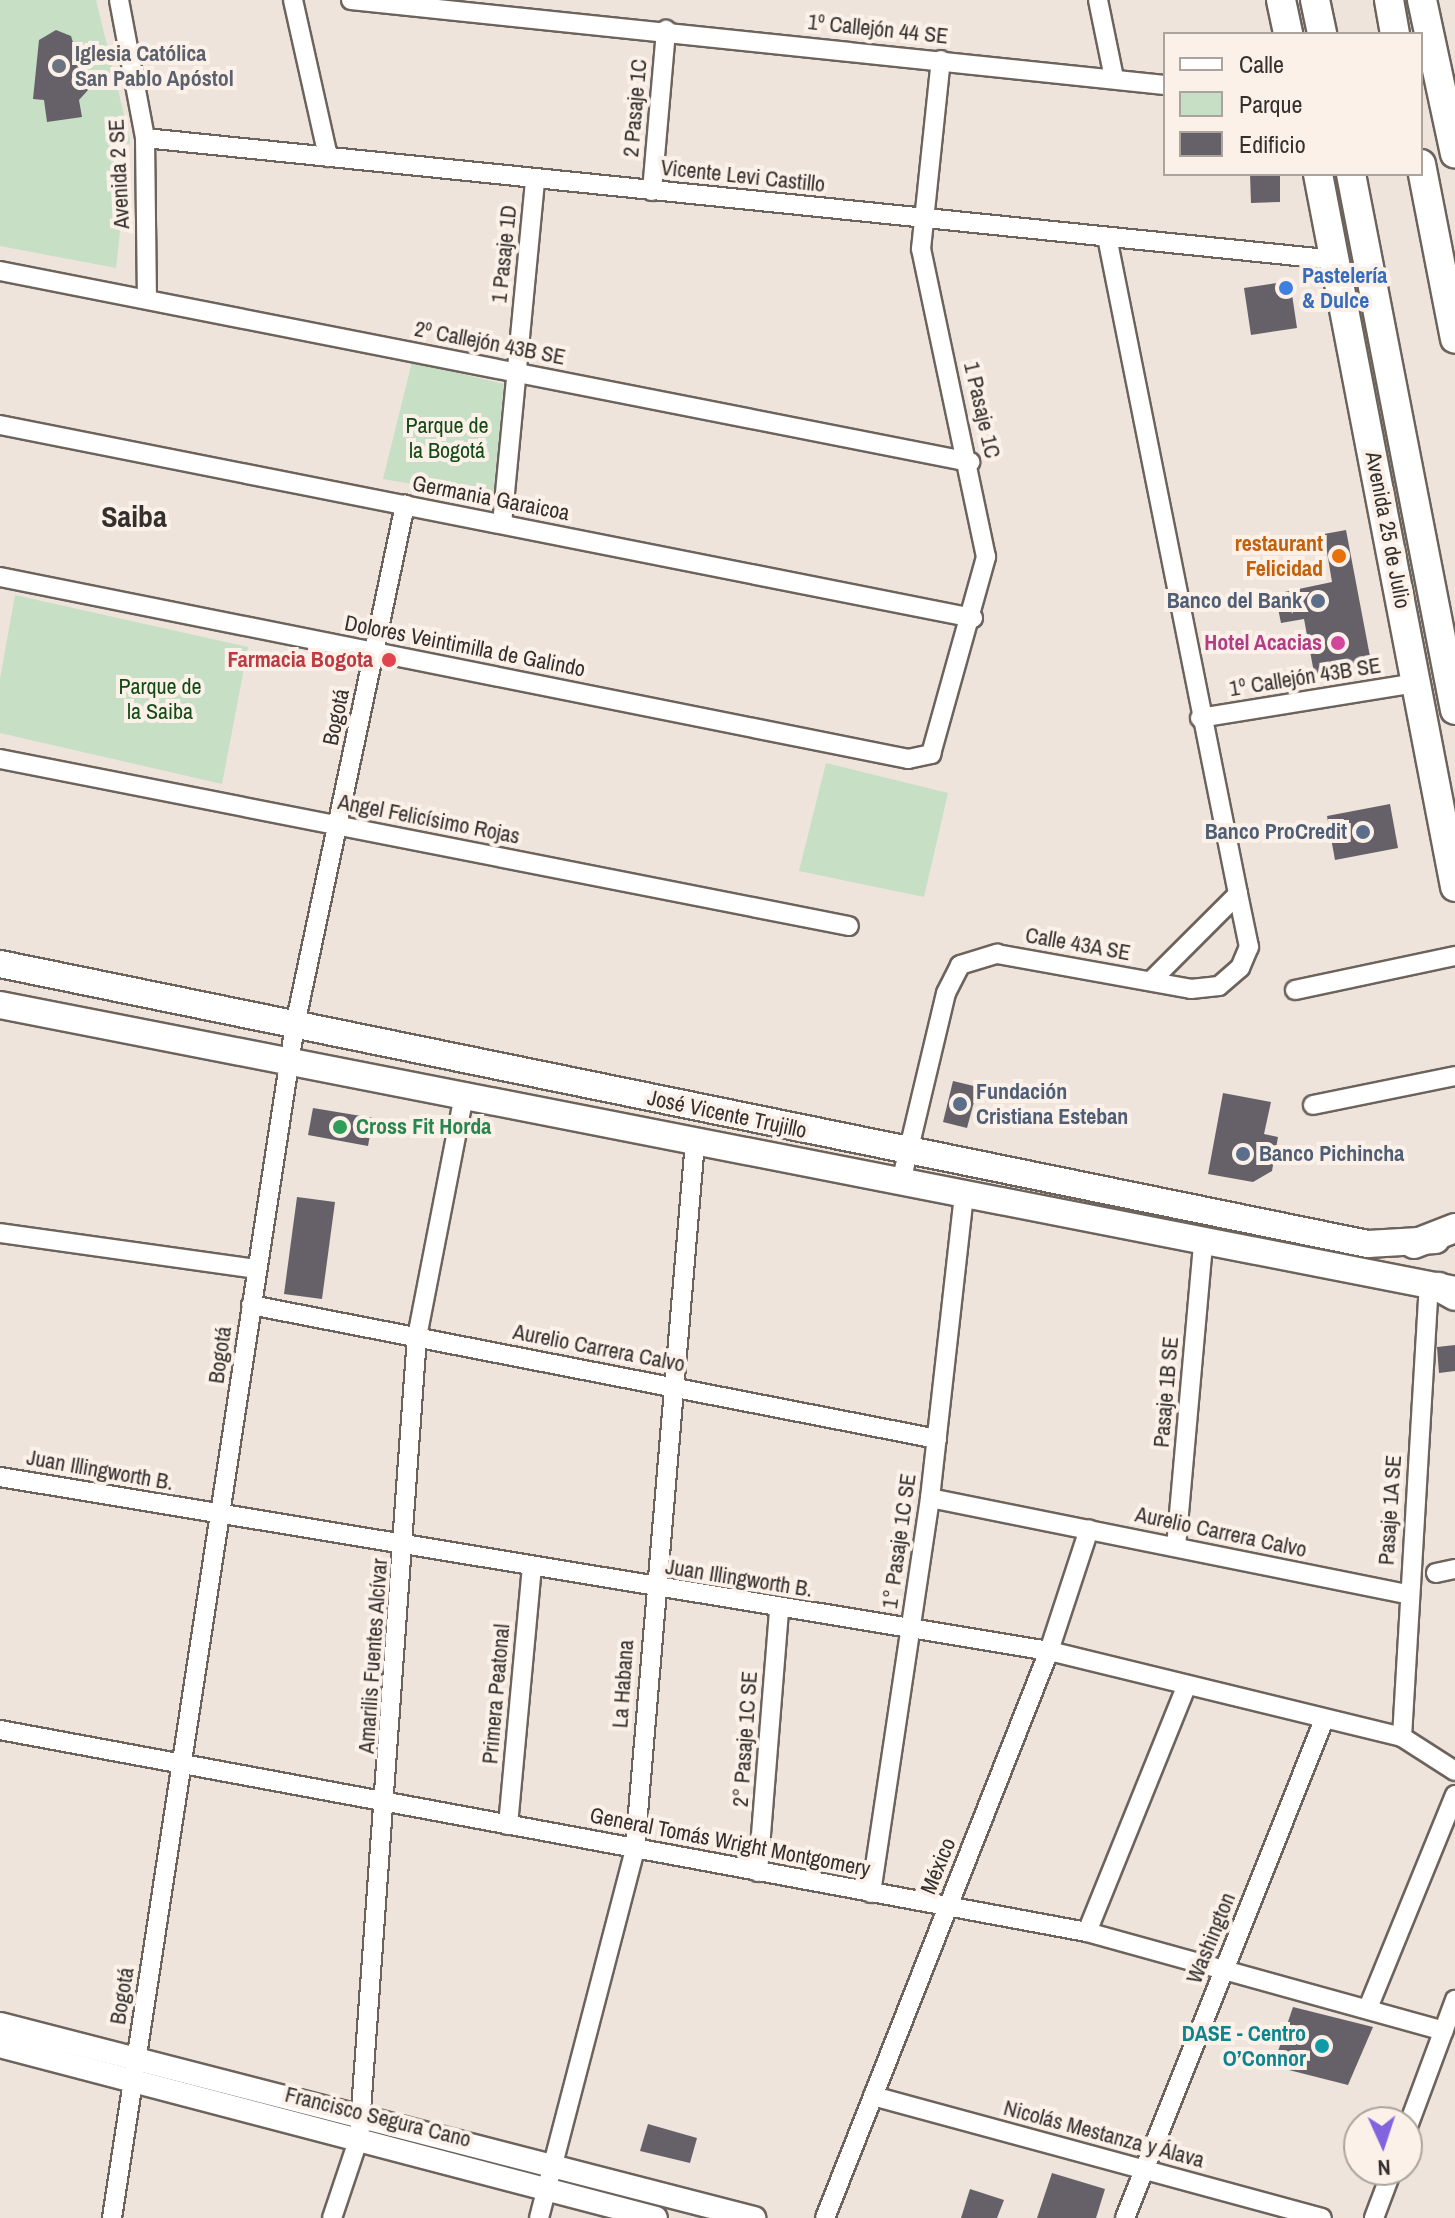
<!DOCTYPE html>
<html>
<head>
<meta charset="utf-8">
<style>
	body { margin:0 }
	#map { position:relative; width:1455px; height:2218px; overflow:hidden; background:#eee4dc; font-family:"Archivo Narrow",sans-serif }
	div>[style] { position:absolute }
	.green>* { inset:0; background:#c6dfc5 }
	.building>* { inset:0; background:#666169 }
	.roads { filter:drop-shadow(2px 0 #6c635c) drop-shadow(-2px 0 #6c635c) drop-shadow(0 2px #6c635c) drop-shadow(0 -2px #6c635c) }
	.minor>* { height:18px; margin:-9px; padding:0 9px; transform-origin:9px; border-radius:9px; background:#fff }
	.tertiary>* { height:22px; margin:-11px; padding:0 11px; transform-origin:11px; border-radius:11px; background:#fff }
	.secondary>* { height:26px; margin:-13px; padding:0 13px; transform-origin:13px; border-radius:13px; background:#fff }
	.primary>* { height:28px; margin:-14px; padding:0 14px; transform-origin:14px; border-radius:14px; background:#fff }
	.dots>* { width:22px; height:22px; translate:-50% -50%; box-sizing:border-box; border:4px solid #fbf1e9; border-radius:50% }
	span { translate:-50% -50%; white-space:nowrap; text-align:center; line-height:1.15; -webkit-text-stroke:8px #fbf1e9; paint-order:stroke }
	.street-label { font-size:22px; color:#34302d }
	.worship-label { font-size:22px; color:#5b616d; font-weight:700 }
	.left { translate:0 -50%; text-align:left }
	.shop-label { font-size:22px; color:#366cbe; font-weight:700 }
	.park-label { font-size:22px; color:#134b16 }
	.food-label { font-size:22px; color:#c56008; font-weight:700 }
	.right { translate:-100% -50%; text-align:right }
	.service-label { font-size:22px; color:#4e5e75; font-weight:700 }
	.hotel-label { font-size:22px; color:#b23c85; font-weight:700 }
	.health-label { font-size:22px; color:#be3a42; font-weight:700 }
	.leisure-label { font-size:22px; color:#27864d; font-weight:700 }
	.culture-label { font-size:22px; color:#0d838f; font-weight:700 }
	.district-label { font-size:30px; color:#34302d; font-weight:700 }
	.legend { position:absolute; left:1163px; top:32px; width:260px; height:144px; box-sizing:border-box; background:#fbf1e9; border:2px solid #aba49e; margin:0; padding:10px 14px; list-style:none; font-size:24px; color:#34302d }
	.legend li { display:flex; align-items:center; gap:16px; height:40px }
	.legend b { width:40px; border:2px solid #aba49e }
	.north { position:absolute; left:1343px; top:2106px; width:80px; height:80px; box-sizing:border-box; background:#fbf1e9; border:2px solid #aba49e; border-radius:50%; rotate:177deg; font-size:22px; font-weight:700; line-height:32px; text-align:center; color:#34302d }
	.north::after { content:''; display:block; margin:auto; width:28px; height:36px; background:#8364df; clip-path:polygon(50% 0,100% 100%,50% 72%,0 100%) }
</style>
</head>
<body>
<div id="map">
	<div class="green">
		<div style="clip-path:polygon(0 0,96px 0,130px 139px,116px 268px,0 246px)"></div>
		<div style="clip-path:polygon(412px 362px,504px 384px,493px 498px,383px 479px)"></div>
		<div style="clip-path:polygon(15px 595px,248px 647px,222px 784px,0 733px,0 679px)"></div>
		<div style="clip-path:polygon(826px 763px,948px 793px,924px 897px,799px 871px)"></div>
	</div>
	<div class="building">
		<div style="clip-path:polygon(56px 30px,71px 36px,88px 90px,79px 100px,82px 117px,47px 122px,44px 100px,33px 99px,39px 40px)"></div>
		<div style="clip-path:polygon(1250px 174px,1280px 174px,1280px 202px,1251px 203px)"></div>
		<div style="clip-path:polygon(1290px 281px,1297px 328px,1251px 335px,1244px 288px)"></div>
		<div style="clip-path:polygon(1346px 530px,1372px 667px,1315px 678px,1304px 619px,1281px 623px,1275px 594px,1332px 582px,1324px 534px)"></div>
		<div style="clip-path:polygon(1390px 804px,1398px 848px,1335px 860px,1327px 816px)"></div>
		<div style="clip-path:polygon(953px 1081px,978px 1087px,967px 1128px,943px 1122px)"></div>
		<div style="clip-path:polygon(1223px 1093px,1271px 1102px,1264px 1134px,1278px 1137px,1272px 1171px,1253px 1182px,1208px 1174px)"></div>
		<div style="clip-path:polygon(313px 1108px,373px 1118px,368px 1146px,308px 1135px)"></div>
		<div style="clip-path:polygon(297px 1197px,335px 1202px,322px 1299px,284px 1294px)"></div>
		<div style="clip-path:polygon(1455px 1345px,1455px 1371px,1439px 1373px,1437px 1347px)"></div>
		<div style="clip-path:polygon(1293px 2007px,1373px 2027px,1348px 2085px,1273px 2066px)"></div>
		<div style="clip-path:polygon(648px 2124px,697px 2138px,690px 2163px,640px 2151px)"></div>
		<div style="clip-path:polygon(1052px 2173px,1105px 2189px,1096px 2218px,1037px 2218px)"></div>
		<div style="clip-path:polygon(970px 2189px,1004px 2200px,997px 2218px,961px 2218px)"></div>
	</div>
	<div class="roads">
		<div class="minor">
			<div style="left:119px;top:0;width:140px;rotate:79.3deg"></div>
			<div style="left:145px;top:138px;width:160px;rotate:89.3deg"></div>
			<div style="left:293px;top:0;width:161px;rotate:77.4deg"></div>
			<div style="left:351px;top:0;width:818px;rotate:5.96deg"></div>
			<div style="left:1098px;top:0;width:80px;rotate:78.4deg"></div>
			<div style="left:145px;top:138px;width:1197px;rotate:5.85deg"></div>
			<div style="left:652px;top:191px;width:162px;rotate:-85deg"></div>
			<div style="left:1107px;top:237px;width:670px;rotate:78.72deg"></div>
			<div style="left:1238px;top:894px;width:123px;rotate:135deg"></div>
			<div style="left:0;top:271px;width:989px;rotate:11.14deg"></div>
			<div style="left:0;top:425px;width:992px;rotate:11.22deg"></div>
			<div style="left:502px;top:524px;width:346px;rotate:-84.5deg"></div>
			<div style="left:0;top:577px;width:926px;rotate:11.33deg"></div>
			<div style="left:908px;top:759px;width:24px;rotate:-12deg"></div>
			<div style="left:931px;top:754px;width:205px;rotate:-74.4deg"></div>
			<div style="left:986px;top:557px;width:315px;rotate:-101.9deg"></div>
			<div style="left:921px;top:249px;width:190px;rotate:-84deg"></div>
			<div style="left:1200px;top:718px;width:220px;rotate:-9.2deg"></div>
			<div style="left:0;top:759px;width:865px;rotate:11.13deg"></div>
			<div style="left:1295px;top:990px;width:164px;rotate:-12deg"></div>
			<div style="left:1313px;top:1105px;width:145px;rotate:-11.5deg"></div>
			<div style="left:901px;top:1182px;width:194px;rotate:-76.6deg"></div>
			<div style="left:946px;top:993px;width:31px;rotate:-63deg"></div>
			<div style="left:960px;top:965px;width:39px;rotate:-17deg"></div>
			<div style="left:997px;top:954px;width:197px;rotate:10.2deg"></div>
			<div style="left:1191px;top:989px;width:28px;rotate:-6deg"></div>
			<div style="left:1219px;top:986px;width:28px;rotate:-41deg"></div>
			<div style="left:1240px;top:968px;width:23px;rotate:-67deg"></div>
			<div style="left:1249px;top:947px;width:54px;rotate:-101.7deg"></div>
			<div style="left:0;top:1233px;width:258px;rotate:8deg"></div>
			<div style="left:251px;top:1305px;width:699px;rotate:11.05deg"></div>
			<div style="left:0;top:1477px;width:1063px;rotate:9.42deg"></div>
			<div style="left:1049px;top:1651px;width:363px;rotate:13.7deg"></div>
			<div style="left:1402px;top:1737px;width:63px;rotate:32.7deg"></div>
			<div style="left:930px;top:1498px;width:489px;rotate:11.4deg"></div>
			<div style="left:1176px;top:1547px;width:306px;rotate:-84.9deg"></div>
			<div style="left:1436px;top:1573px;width:19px;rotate:-12deg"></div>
			<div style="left:0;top:1730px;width:1106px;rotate:10.53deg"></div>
			<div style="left:1087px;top:1932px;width:370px;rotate:15.5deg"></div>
			<div style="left:1402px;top:1737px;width:453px;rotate:-86.6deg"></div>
			<div style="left:508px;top:1825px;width:259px;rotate:-84.7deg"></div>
			<div style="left:758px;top:1872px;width:264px;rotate:-85.4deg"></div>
			<div style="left:871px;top:1893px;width:399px;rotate:-81.5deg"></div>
			<div style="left:930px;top:1498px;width:305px;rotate:-83.6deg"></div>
			<div style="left:1087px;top:1932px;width:266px;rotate:-68deg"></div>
			<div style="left:1368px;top:2008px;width:230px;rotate:-67.8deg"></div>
			<div style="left:873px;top:2096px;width:465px;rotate:15.2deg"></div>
			<div style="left:1407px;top:2129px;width:138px;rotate:-69.6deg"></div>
			<div style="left:112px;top:2218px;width:1207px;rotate:-81.28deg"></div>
			<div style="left:295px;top:1025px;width:532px;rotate:-78.06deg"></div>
			<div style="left:332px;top:2218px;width:84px;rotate:-71.4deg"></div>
			<div style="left:359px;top:2138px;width:803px;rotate:-85.86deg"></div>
			<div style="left:417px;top:1337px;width:246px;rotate:-79deg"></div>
			<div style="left:539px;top:2218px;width:381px;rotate:-75.4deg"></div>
			<div style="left:635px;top:1849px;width:710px;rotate:-85.15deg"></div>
			<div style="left:825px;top:2218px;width:610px;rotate:-68.44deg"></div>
			<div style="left:1049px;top:1651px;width:128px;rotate:-71.8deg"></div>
			<div style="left:1125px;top:2218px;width:536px;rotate:-68.22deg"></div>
			<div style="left:1374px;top:2218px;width:51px;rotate:-69.4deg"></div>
		</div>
		<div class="tertiary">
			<div style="left:0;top:2024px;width:779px;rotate:14.43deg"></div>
			<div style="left:0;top:2046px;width:678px;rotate:14.69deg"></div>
		</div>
		<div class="secondary">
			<div style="left:0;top:964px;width:1396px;rotate:11.57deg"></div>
			<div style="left:1368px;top:1244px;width:68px;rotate:-3.4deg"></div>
			<div style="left:0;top:1005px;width:1483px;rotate:11.08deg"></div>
		</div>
		<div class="primary">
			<div style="left:1281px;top:0;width:35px;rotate:78deg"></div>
			<div style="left:1315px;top:0;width:35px;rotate:78deg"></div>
			<div style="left:1389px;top:0;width:35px;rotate:80deg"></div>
			<div style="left:1422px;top:0;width:157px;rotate:77.9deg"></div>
			<div style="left:1421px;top:164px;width:178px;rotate:79deg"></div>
			<div style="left:1318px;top:174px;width:726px;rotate:79.12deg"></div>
			<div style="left:1351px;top:174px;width:546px;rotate:79.02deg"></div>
			<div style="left:1414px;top:1244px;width:44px;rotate:-21.3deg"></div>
			<div style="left:1439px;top:1287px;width:18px;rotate:29deg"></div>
		</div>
	</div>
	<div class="dots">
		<div style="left:59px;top:66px;background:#6b7280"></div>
		<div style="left:1286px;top:288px;background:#3f7fe0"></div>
		<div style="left:1339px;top:556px;background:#e8710a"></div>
		<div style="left:1318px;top:601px;background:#5c6f8a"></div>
		<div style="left:1338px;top:643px;background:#d1479c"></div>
		<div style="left:389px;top:660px;background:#e0444e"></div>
		<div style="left:1363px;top:832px;background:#5c6f8a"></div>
		<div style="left:960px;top:1104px;background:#5c6f8a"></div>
		<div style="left:340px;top:1127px;background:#2e9e5b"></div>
		<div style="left:1243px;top:1154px;background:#5c6f8a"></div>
		<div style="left:1322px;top:2046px;background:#0f9aa8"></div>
	</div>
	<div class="street-label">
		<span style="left:878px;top:29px;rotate:6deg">1º Callejón 44 SE</span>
		<span style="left:635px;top:108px;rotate:-85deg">2 Pasaje 1C</span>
		<span style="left:119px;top:174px;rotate:-93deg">Avenida 2 SE</span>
		<span style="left:743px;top:176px;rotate:6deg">Vicente Levi Castillo</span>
		<span style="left:504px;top:254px;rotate:-84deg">1 Pasaje 1D</span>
		<span style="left:490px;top:343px;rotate:11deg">2º Callejón 43B SE</span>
		<span style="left:982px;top:410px;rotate:77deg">1 Pasaje 1C</span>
		<span style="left:491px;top:498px;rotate:11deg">Germania Garaicoa</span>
		<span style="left:1388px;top:530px;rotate:79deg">Avenida 25 de Julio</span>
		<span style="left:465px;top:646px;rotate:11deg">Dolores Veintimilla de Galindo</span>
		<span style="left:1305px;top:677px;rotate:-9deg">1º Callejón 43B SE</span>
		<span style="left:336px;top:717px;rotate:-78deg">Bogotá</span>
		<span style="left:429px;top:819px;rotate:11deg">Angel Felicísimo Rojas</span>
		<span style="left:1078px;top:944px;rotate:10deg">Calle 43A SE</span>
		<span style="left:727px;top:1114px;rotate:12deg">José Vicente Trujillo</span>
		<span style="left:599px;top:1348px;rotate:11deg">Aurelio Carrera Calvo</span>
		<span style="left:220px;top:1355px;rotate:-82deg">Bogotá</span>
		<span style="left:1166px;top:1392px;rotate:-85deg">Pasaje 1B SE</span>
		<span style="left:100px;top:1470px;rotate:10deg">Juan Illingworth B.</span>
		<span style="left:1390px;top:1510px;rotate:-86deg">Pasaje 1A SE</span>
		<span style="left:1221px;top:1532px;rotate:12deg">Aurelio Carrera Calvo</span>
		<span style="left:899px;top:1541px;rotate:-82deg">1° Pasaje 1C SE</span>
		<span style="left:739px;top:1578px;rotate:9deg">Juan Illingworth B.</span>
		<span style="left:373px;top:1656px;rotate:-86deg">Amarilis Fuentes Alcívar</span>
		<span style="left:623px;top:1684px;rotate:-86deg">La Habana</span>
		<span style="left:496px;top:1694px;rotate:-85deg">Primera Peatonal</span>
		<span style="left:745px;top:1739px;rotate:-86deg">2° Pasaje 1C SE</span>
		<span style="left:730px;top:1842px;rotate:11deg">General Tomás Wright Montgomery</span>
		<span style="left:938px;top:1866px;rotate:-68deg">México</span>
		<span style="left:1211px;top:1938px;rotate:-68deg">Washington</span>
		<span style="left:122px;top:1996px;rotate:-81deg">Bogotá</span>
		<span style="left:378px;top:2117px;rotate:14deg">Francisco Segura Cano</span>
		<span style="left:1104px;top:2134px;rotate:15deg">Nicolás Mestanza y Álava</span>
	</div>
	<div class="worship-label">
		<span class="left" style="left:75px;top:66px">Iglesia Católica<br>San Pablo Apóstol</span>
	</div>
	<div class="shop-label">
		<span class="left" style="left:1302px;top:288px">Pastelería<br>&amp; Dulce</span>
	</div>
	<div class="park-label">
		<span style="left:447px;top:438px">Parque de<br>la Bogotá</span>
		<span style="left:160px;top:699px">Parque de<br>la Saiba</span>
	</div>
	<div class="food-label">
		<span class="right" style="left:1323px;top:556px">restaurant<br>Felicidad</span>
	</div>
	<div class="service-label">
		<span class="right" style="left:1302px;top:601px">Banco del Bank</span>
		<span class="right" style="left:1347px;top:832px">Banco ProCredit</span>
		<span class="left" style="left:976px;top:1104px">Fundación<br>Cristiana Esteban</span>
		<span class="left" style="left:1259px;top:1154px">Banco Pichincha</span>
	</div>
	<div class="hotel-label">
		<span class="right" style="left:1322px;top:643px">Hotel Acacias</span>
	</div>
	<div class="health-label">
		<span class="right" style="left:373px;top:660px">Farmacia Bogota</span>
	</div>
	<div class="leisure-label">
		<span class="left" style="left:356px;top:1127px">Cross Fit Horda</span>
	</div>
	<div class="culture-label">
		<span class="right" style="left:1306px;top:2046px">DASE - Centro<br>O’Connor</span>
	</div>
	<div class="district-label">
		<span style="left:134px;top:516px">Saiba</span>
	</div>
	<ul class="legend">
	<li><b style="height:10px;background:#fff"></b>Calle</li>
	<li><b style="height:22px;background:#c6dfc5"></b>Parque</li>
	<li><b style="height:22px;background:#666169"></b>Edificio</li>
	</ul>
	<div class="north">N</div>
</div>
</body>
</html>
